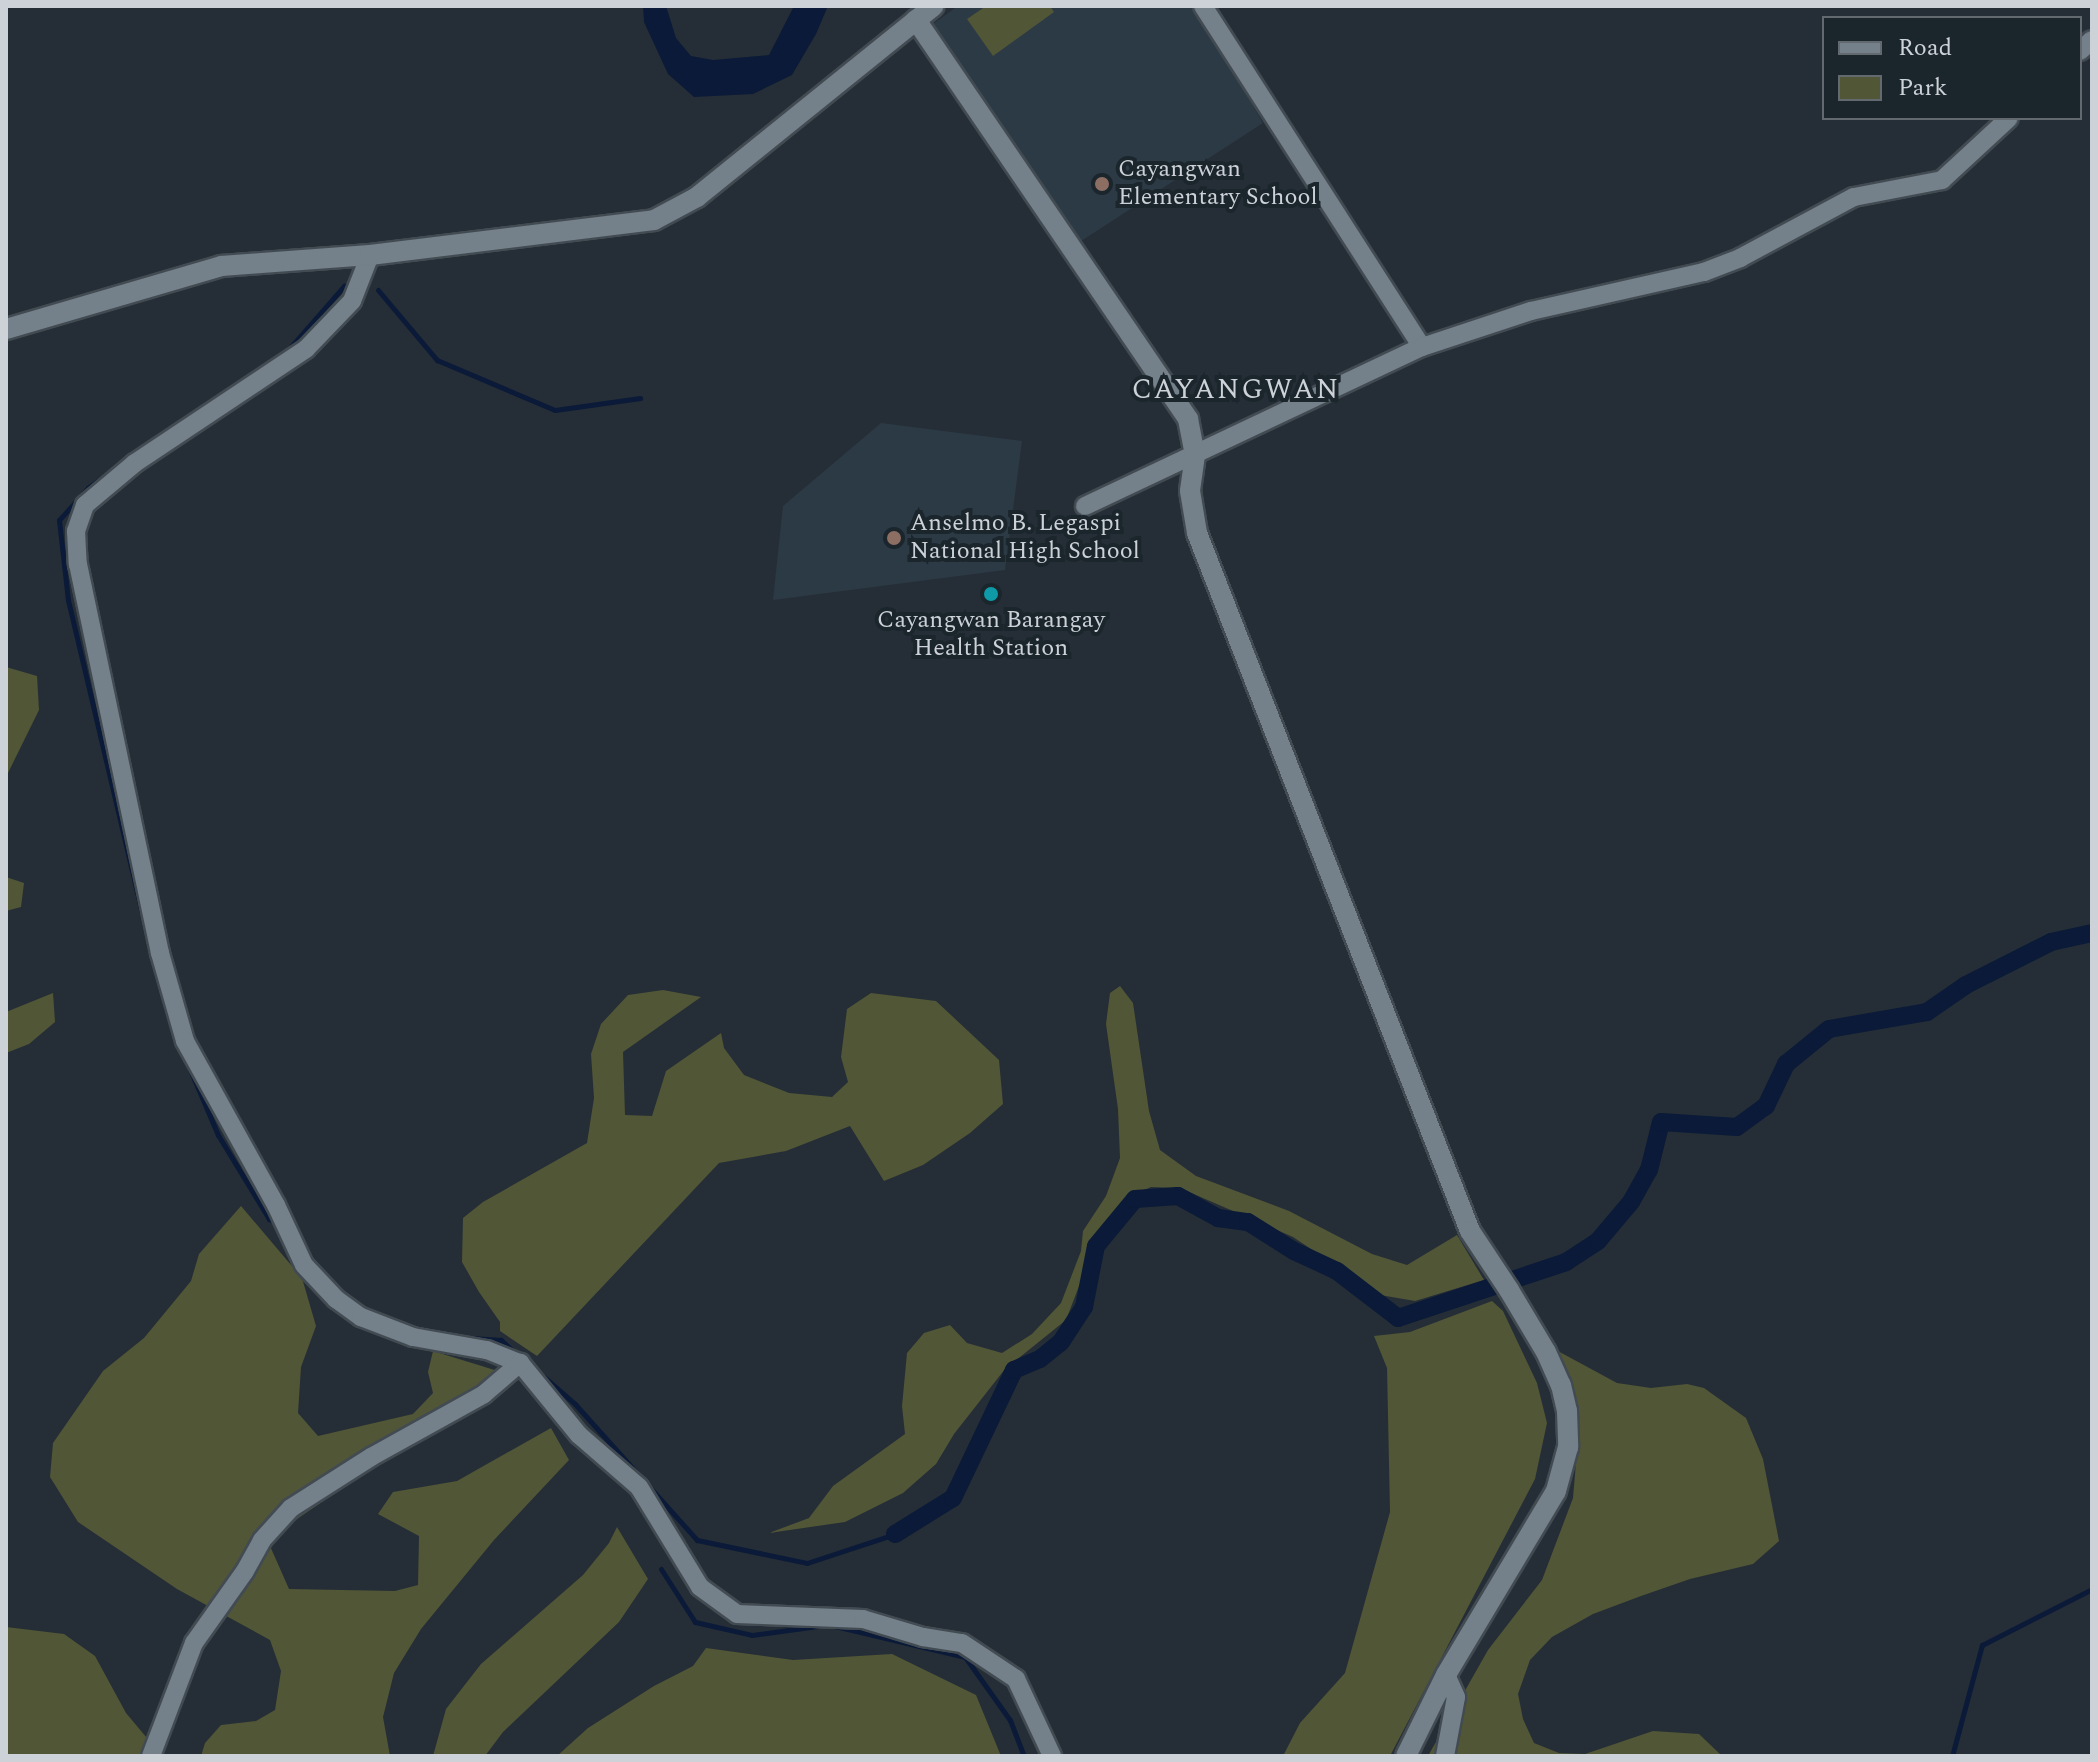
<!DOCTYPE html>
<html>
<head>
<meta charset="utf-8">
<style>
	body { margin:0 }
	#map { position:relative; width:2098px; height:1762px; overflow:hidden; background:#252e36; font-family:Spectral,serif }
	div>[style] { position:absolute }
	.built>* { inset:0; background:#2c3a46 }
	.green>* { inset:0; background:#515636 }
	.water>* { inset:0; background:#0a1a38 }
	.stream>* { height:5px; margin:-2.5px; padding:0 2.5px; transform-origin:2.5px; border-radius:2.5px; background:#0a1a38 }
	.canal>* { height:18px; margin:-9px; padding:0 9px; transform-origin:9px; border-radius:9px; background:#0a1a38 }
	.roads { filter:drop-shadow(2px 0 #424b52) drop-shadow(-2px 0 #424b52) drop-shadow(0 2px #424b52) drop-shadow(0 -2px #424b52) }
	.street>* { height:18px; margin:-9px; padding:0 9px; transform-origin:9px; border-radius:9px; background:#74808a }
	.secondary>* { height:20px; margin:-10px; padding:0 10px; transform-origin:10px; border-radius:10px; background:#74808a }
	.dots>* { width:22px; height:22px; translate:-50% -50%; box-sizing:border-box; border:4px solid #1b252c; border-radius:50% }
	span { translate:-50% -50%; white-space:nowrap; text-align:center; line-height:1.15; -webkit-text-stroke:8px #1b252c; paint-order:stroke }
	.poi-label { font-size:24px; color:#ccd2d7 }
	.left { translate:0 -50%; text-align:left }
	.quarter-label { font-size:28px; color:#ccd2d7; letter-spacing:2px }
	.frame { position:absolute; inset:0; border:8px solid #ccd2d7; pointer-events:none }
	.legend { position:absolute; left:1822px; top:16px; width:260px; height:104px; box-sizing:border-box; background:#1b252c; border:2px solid #626a70; margin:0; padding:10px 14px; list-style:none; font-size:24px; color:#ccd2d7 }
	.legend li { display:flex; align-items:center; gap:16px; height:40px }
	.legend b { width:40px; border:2px solid #626a70 }
</style>
</head>
<body>
<div id="map">
	<div class="built">
		<div style="clip-path:polygon(958px 6px,1194px 6px,1263px 123px,1075px 245px,930px 26px)"></div>
		<div style="clip-path:polygon(881px 423px,1022px 441px,1005px 570px,773px 600px,783px 506px)"></div>
	</div>
	<div class="green">
		<div style="clip-path:polygon(986px 6px,1050px 6px,1054px 12px,993px 56px,967px 19px)"></div>
		<div style="clip-path:polygon(6px 667px,37px 676px,39px 710px,6px 777px)"></div>
		<div style="clip-path:polygon(6px 877px,24px 883px,21px 907px,6px 911px)"></div>
		<div style="clip-path:polygon(1120px 986px,1133px 1003px,1149px 1111px,1160px 1150px,1196px 1176px,1289px 1211px,1372px 1254px,1407px 1265px,1457px 1235px,1484px 1280px,1415px 1301px,1380px 1295px,1293px 1237px,1180px 1188px,1151px 1187px,1130px 1196px,1101px 1229px,1066px 1320px,1005px 1369px,954px 1434px,936px 1464px,903px 1493px,845px 1522px,769px 1533px,809px 1518px,833px 1486px,905px 1434px,902px 1406px,907px 1353px,924px 1333px,950px 1325px,967px 1343px,1002px 1353px,1032px 1334px,1061px 1303px,1081px 1251px,1083px 1231px,1106px 1196px,1120px 1158px,1118px 1109px,1106px 1024px,1110px 993px)"></div>
		<div style="clip-path:polygon(663px 990px,701px 997px,623px 1052px,625px 1115px,652px 1116px,666px 1071px,721px 1033px,724px 1048px,744px 1075px,789px 1093px,832px 1097px,848px 1082px,841px 1057px,847px 1009px,871px 993px,936px 1001px,999px 1060px,1003px 1104px,970px 1133px,923px 1165px,884px 1181px,850px 1126px,786px 1151px,719px 1163px,537px 1356px,500px 1331px,500px 1322px,479px 1292px,462px 1262px,463px 1218px,483px 1202px,587px 1143px,594px 1098px,591px 1054px,601px 1024px,628px 995px)"></div>
		<div style="clip-path:polygon(53px 993px,55px 1022px,29px 1044px,6px 1053px,6px 1012px)"></div>
		<div style="clip-path:polygon(241px 1206px,302px 1278px,316px 1326px,301px 1367px,298px 1413px,318px 1436px,413px 1414px,433px 1393px,428px 1372px,433px 1351px,501px 1372px,449px 1404px,390px 1455px,284px 1528px,270px 1546px,289px 1589px,395px 1591px,418px 1585px,419px 1536px,378px 1514px,393px 1492px,457px 1481px,551px 1428px,569px 1460px,494px 1540px,421px 1629px,394px 1673px,383px 1717px,390px 1756px,201px 1756px,205px 1743px,221px 1725px,256px 1721px,275px 1710px,281px 1671px,270px 1640px,177px 1589px,78px 1522px,50px 1477px,53px 1443px,103px 1371px,144px 1338px,191px 1281px,199px 1254px)"></div>
		<div style="clip-path:polygon(1492px 1301px,1503px 1311px,1537px 1383px,1547px 1423px,1535px 1479px,1390px 1756px,1283px 1756px,1300px 1723px,1345px 1673px,1390px 1512px,1387px 1368px,1374px 1336px,1410px 1332px)"></div>
		<div style="clip-path:polygon(1556px 1350px,1617px 1383px,1651px 1388px,1687px 1384px,1704px 1388px,1746px 1418px,1763px 1459px,1779px 1541px,1753px 1564px,1690px 1579px,1641px 1596px,1593px 1614px,1552px 1637px,1530px 1660px,1518px 1694px,1523px 1719px,1534px 1743px,1559px 1753px,1585px 1754px,1653px 1731px,1699px 1734px,1722px 1756px,1428px 1756px,1488px 1650px,1542px 1580px,1573px 1498px,1578px 1438px,1575px 1409px,1572px 1386px)"></div>
		<div style="clip-path:polygon(617px 1527px,648px 1579px,619px 1622px,503px 1732px,485px 1756px,433px 1756px,446px 1709px,481px 1664px,583px 1575px,609px 1543px)"></div>
		<div style="clip-path:polygon(6px 1627px,64px 1634px,95px 1656px,126px 1713px,162px 1756px,6px 1756px)"></div>
		<div style="clip-path:polygon(706px 1648px,793px 1660px,892px 1654px,976px 1695px,1001px 1756px,557px 1756px,588px 1728px,654px 1686px,693px 1666px)"></div>
	</div>
	<div class="water">
		<div style="clip-path:polygon(643px 6px,666px 6px,676px 38px,691px 56px,713px 60px,769px 55px,794px 6px,828px 6px,816px 34px,792px 75px,753px 94px,694px 97px,668px 74px,644px 22px)"></div>
	</div>
	<div class="stream">
		<div style="left:378px;top:290px;width:92px;rotate:49.9deg"></div>
		<div style="left:437px;top:360px;width:128px;rotate:23deg"></div>
		<div style="left:555px;top:410px;width:86px;rotate:-8deg"></div>
		<div style="left:268px;top:363px;width:25px;rotate:-34deg"></div>
		<div style="left:289px;top:349px;width:84px;rotate:-48.9deg"></div>
		<div style="left:112px;top:471px;width:29px;rotate:145deg"></div>
		<div style="left:88px;top:488px;width:43px;rotate:132.2deg"></div>
		<div style="left:59px;top:520px;width:81px;rotate:83.6deg"></div>
		<div style="left:68px;top:600px;width:322px;rotate:76.7deg"></div>
		<div style="left:166px;top:1008px;width:25px;rotate:72deg"></div>
		<div style="left:186px;top:1060px;width:82px;rotate:66.9deg"></div>
		<div style="left:218px;top:1135px;width:98px;rotate:58.7deg"></div>
		<div style="left:269px;top:1219px;width:9px;rotate:18deg"></div>
		<div style="left:408px;top:1327px;width:43px;rotate:9.5deg"></div>
		<div style="left:471px;top:1338px;width:30px;rotate:4deg"></div>
		<div style="left:501px;top:1340px;width:21px;rotate:43deg"></div>
		<div style="left:536px;top:1370px;width:52px;rotate:41.1deg"></div>
		<div style="left:575px;top:1404px;width:183px;rotate:48.1deg"></div>
		<div style="left:697px;top:1540px;width:112px;rotate:11.8deg"></div>
		<div style="left:807px;top:1563px;width:93px;rotate:-18.2deg"></div>
		<div style="left:661px;top:1569px;width:63px;rotate:57.3deg"></div>
		<div style="left:695px;top:1622px;width:58px;rotate:12.8deg"></div>
		<div style="left:752px;top:1635px;width:66px;rotate:-7.9deg"></div>
		<div style="left:835px;top:1626px;width:134px;rotate:13.4deg"></div>
		<div style="left:965px;top:1657px;width:77px;rotate:54.5deg"></div>
		<div style="left:1010px;top:1720px;width:39px;rotate:69deg"></div>
		<div style="left:1952px;top:1756px;width:115px;rotate:-74.9deg"></div>
		<div style="left:1982px;top:1645px;width:123px;rotate:-27deg"></div>
	</div>
	<div class="canal">
		<div style="left:895px;top:1534px;width:68px;rotate:-31.8deg"></div>
		<div style="left:953px;top:1498px;width:142px;rotate:-64.5deg"></div>
		<div style="left:1014px;top:1370px;width:28px;rotate:-23deg"></div>
		<div style="left:1040px;top:1359px;width:27px;rotate:-39deg"></div>
		<div style="left:1061px;top:1342px;width:42px;rotate:-56.7deg"></div>
		<div style="left:1084px;top:1307px;width:62px;rotate:-78.9deg"></div>
		<div style="left:1096px;top:1246px;width:61px;rotate:-50.3deg"></div>
		<div style="left:1135px;top:1199px;width:43px;rotate:-4deg"></div>
		<div style="left:1178px;top:1196px;width:46px;rotate:28.8deg"></div>
		<div style="left:1218px;top:1218px;width:30px;rotate:8deg"></div>
		<div style="left:1248px;top:1222px;width:54px;rotate:32.2deg"></div>
		<div style="left:1294px;top:1251px;width:47px;rotate:24.9deg"></div>
		<div style="left:1337px;top:1271px;width:77px;rotate:37.6deg"></div>
		<div style="left:1398px;top:1318px;width:177px;rotate:-18.4deg"></div>
		<div style="left:1566px;top:1262px;width:38px;rotate:-33deg"></div>
		<div style="left:1598px;top:1241px;width:51px;rotate:-49.8deg"></div>
		<div style="left:1631px;top:1202px;width:37px;rotate:-61deg"></div>
		<div style="left:1649px;top:1170px;width:49px;rotate:-76deg"></div>
		<div style="left:1661px;top:1122px;width:76px;rotate:3.8deg"></div>
		<div style="left:1737px;top:1127px;width:36px;rotate:-36deg"></div>
		<div style="left:1766px;top:1106px;width:47px;rotate:-64.5deg"></div>
		<div style="left:1786px;top:1064px;width:55px;rotate:-39.1deg"></div>
		<div style="left:1829px;top:1029px;width:99px;rotate:-9.8deg"></div>
		<div style="left:1927px;top:1012px;width:47px;rotate:-34.7deg"></div>
		<div style="left:1966px;top:985px;width:95px;rotate:-26.8deg"></div>
		<div style="left:2051px;top:942px;width:42px;rotate:-12.4deg"></div>
	</div>
	<div class="roads">
		<div class="street">
			<div style="left:1203px;top:6px;width:405px;rotate:57.3deg"></div>
			<div style="left:2080px;top:51px;width:16px;rotate:-43deg"></div>
			<div style="left:370px;top:255px;width:49px;rotate:111.4deg"></div>
			<div style="left:352px;top:301px;width:66px;rotate:133.8deg"></div>
			<div style="left:306px;top:349px;width:206px;rotate:146.3deg"></div>
			<div style="left:135px;top:463px;width:65px;rotate:140deg"></div>
			<div style="left:85px;top:505px;width:28px;rotate:109deg"></div>
			<div style="left:76px;top:531px;width:33px;rotate:87deg"></div>
			<div style="left:78px;top:564px;width:398px;rotate:78.1deg"></div>
			<div style="left:160px;top:953px;width:91px;rotate:74.1deg"></div>
			<div style="left:185px;top:1041px;width:188px;rotate:61deg"></div>
			<div style="left:276px;top:1205px;width:66px;rotate:65deg"></div>
			<div style="left:304px;top:1265px;width:47px;rotate:46.7deg"></div>
			<div style="left:336px;top:1299px;width:31px;rotate:36deg"></div>
			<div style="left:361px;top:1317px;width:56px;rotate:21deg"></div>
			<div style="left:413px;top:1337px;width:75px;rotate:10deg"></div>
			<div style="left:487px;top:1350px;width:35px;rotate:22deg"></div>
			<div style="left:520px;top:1363px;width:93px;rotate:50.7deg"></div>
			<div style="left:579px;top:1435px;width:79px;rotate:40.9deg"></div>
			<div style="left:639px;top:1487px;width:117px;rotate:58.6deg"></div>
			<div style="left:700px;top:1587px;width:46px;rotate:36.1deg"></div>
			<div style="left:737px;top:1614px;width:126px;rotate:2.3deg"></div>
			<div style="left:863px;top:1619px;width:63px;rotate:16.7deg"></div>
			<div style="left:923px;top:1637px;width:39px;rotate:9deg"></div>
			<div style="left:962px;top:1643px;width:65px;rotate:33.7deg"></div>
			<div style="left:1016px;top:1679px;width:85px;rotate:64.9deg"></div>
			<div style="left:1085px;top:506px;width:373px;rotate:-25.3deg"></div>
			<div style="left:1422px;top:347px;width:115px;rotate:-18.3deg"></div>
			<div style="left:1531px;top:311px;width:177px;rotate:-12.7deg"></div>
			<div style="left:1704px;top:272px;width:39px;rotate:-21deg"></div>
			<div style="left:1740px;top:258px;width:129px;rotate:-28.2deg"></div>
			<div style="left:1854px;top:197px;width:90px;rotate:-10.9deg"></div>
			<div style="left:1942px;top:180px;width:91px;rotate:-42.8deg"></div>
			<div style="left:151px;top:1756px;width:121px;rotate:-69.2deg"></div>
			<div style="left:194px;top:1643px;width:88px;rotate:-54.7deg"></div>
			<div style="left:245px;top:1571px;width:35px;rotate:-61deg"></div>
			<div style="left:262px;top:1540px;width:43px;rotate:-47.8deg"></div>
			<div style="left:291px;top:1508px;width:95px;rotate:-32.5deg"></div>
			<div style="left:371px;top:1457px;width:129px;rotate:-29.1deg"></div>
			<div style="left:484px;top:1394px;width:48px;rotate:-40.7deg"></div>
			<div style="left:1445px;top:1756px;width:60px;rotate:-79.4deg"></div>
			<div style="left:1456px;top:1697px;width:24px;rotate:-114deg"></div>
		</div>
		<div class="secondary">
			<div style="left:916px;top:20px;width:483px;rotate:55.7deg"></div>
			<div style="left:1188px;top:419px;width:37px;rotate:79deg"></div>
			<div style="left:1195px;top:455px;width:36px;rotate:98deg"></div>
			<div style="left:1190px;top:491px;width:43px;rotate:80.5deg"></div>
			<div style="left:1197px;top:533px;width:749px;rotate:68.64deg"></div>
			<div style="left:1470px;top:1231px;width:71px;rotate:56.5deg"></div>
			<div style="left:1509px;top:1290px;width:72px;rotate:59.2deg"></div>
			<div style="left:1546px;top:1352px;width:36px;rotate:66deg"></div>
			<div style="left:1561px;top:1385px;width:27px;rotate:77deg"></div>
			<div style="left:1567px;top:1411px;width:36px;rotate:88deg"></div>
			<div style="left:1568px;top:1447px;width:46px;rotate:105.3deg"></div>
			<div style="left:1556px;top:1491px;width:214px;rotate:120.9deg"></div>
			<div style="left:1446px;top:1675px;width:90px;rotate:116.3deg"></div>
			<div style="left:6px;top:329px;width:224px;rotate:-16.3deg"></div>
			<div style="left:221px;top:266px;width:149px;rotate:-4.2deg"></div>
			<div style="left:370px;top:255px;width:286px;rotate:-7deg"></div>
			<div style="left:654px;top:220px;width:49px;rotate:-28.1deg"></div>
			<div style="left:697px;top:197px;width:304px;rotate:-38.9deg"></div>
		</div>
	</div>
	<div class="dots">
		<div style="left:1102px;top:184px;background:#8d6e63"></div>
		<div style="left:894px;top:538px;background:#8d6e63"></div>
		<div style="left:991px;top:594px;background:#0f9aa8"></div>
	</div>
	<div class="poi-label">
		<span class="left" style="left:1118px;top:184px">Cayangwan<br>Elementary School</span>
		<span class="left" style="left:910px;top:538px">Anselmo B. Legaspi<br>National High School</span>
		<span style="left:991px;top:635px">Cayangwan Barangay<br>Health Station</span>
	</div>
	<div class="quarter-label">
		<span style="left:1236px;top:390px">CAYANGWAN</span>
	</div>
	<div class="frame"></div>
	<ul class="legend">
	<li><b style="height:10px;background:#74808a"></b>Road</li>
	<li><b style="height:22px;background:#515636"></b>Park</li>
	</ul>
</div>
</body>
</html>
